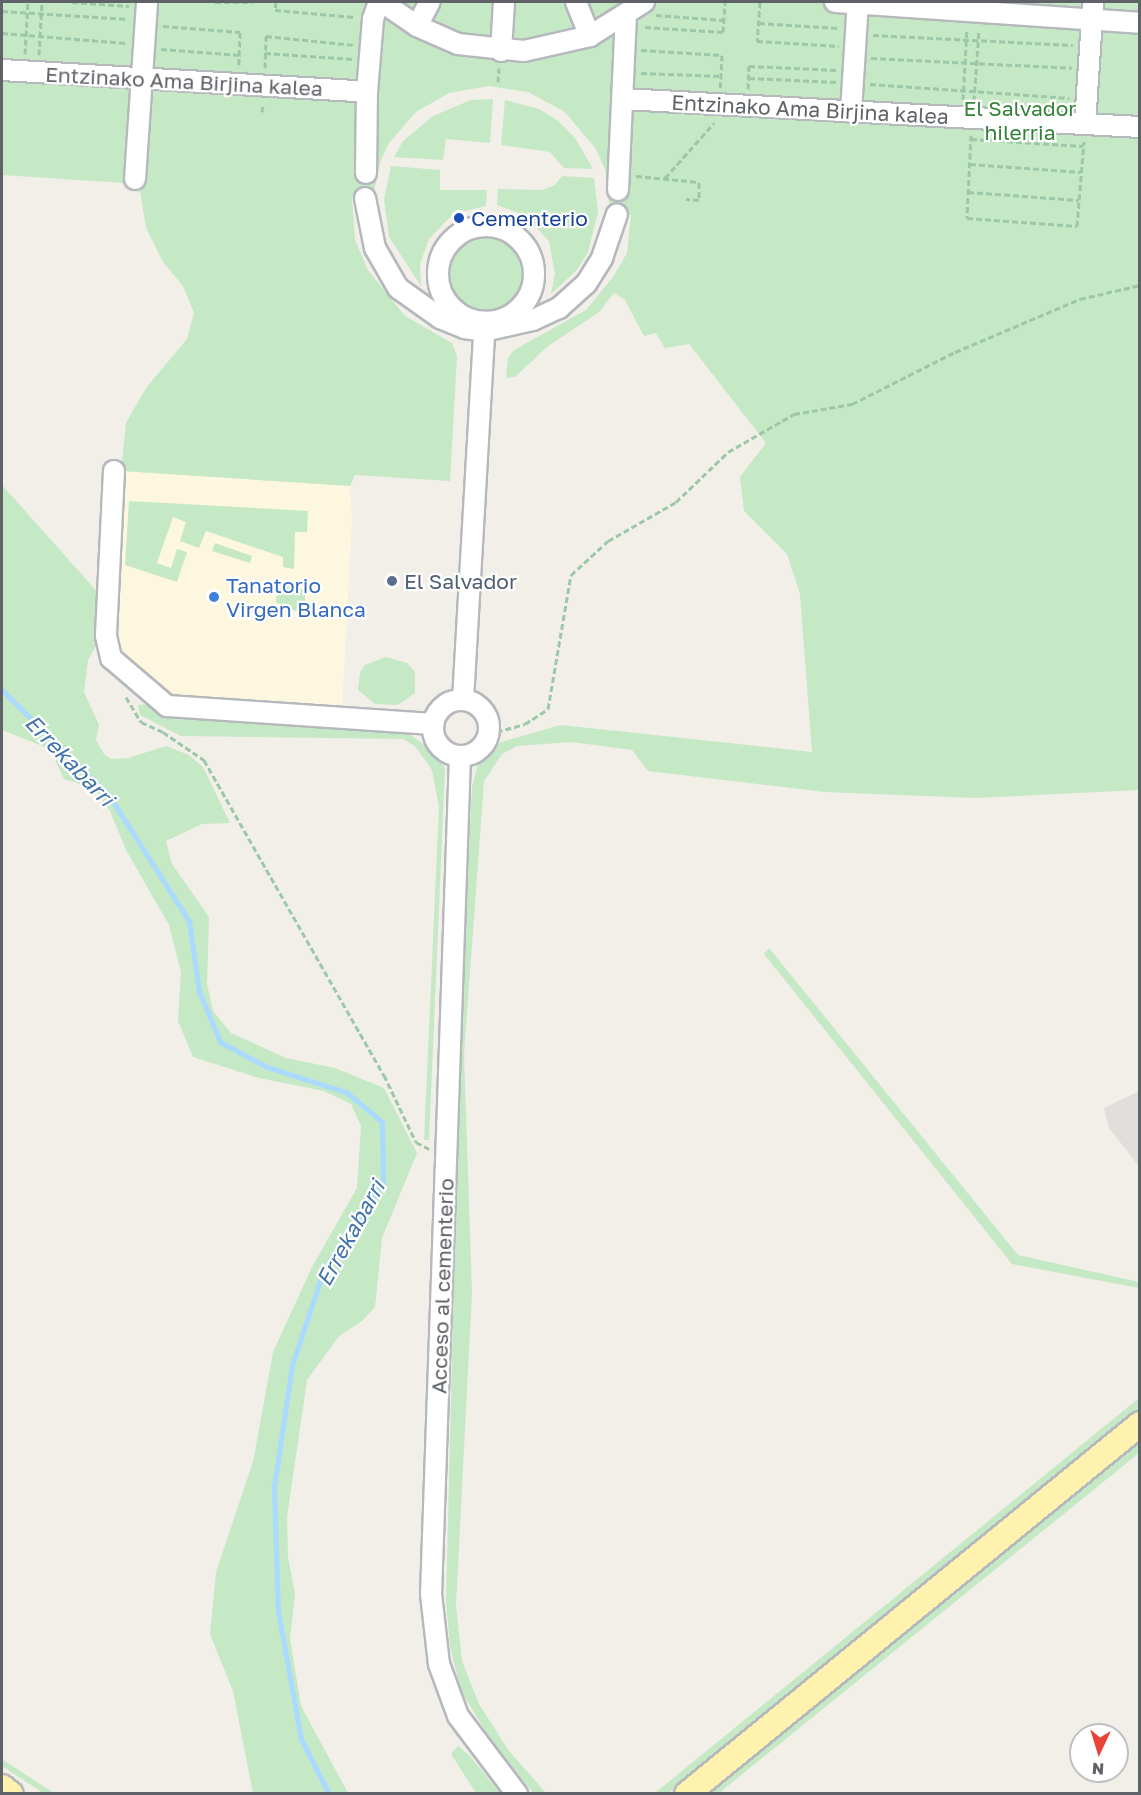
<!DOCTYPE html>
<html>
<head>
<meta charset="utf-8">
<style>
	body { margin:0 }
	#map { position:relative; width:1141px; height:1795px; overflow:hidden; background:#f1efe8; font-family:"Golos Text",sans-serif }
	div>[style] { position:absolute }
	.commercial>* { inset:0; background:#fef7e0 }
	.industrial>* { inset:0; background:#e0deda }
	.green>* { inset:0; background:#c5e8c5 }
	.round { border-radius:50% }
	.stream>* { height:5px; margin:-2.5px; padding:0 2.5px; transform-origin:2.5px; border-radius:2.5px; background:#aadaff }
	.path>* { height:3px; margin-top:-1.5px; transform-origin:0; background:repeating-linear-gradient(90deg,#9cc7a9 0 6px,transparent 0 9px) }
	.roads { filter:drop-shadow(2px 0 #b5b8bc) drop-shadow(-2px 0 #b5b8bc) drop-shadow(0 2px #b5b8bc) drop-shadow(0 -2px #b5b8bc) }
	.minor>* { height:20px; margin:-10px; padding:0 10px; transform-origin:10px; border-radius:10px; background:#fff }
	.minor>.ring { margin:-10px; padding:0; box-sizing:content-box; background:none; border:20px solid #fff; border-radius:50% }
	.major>* { height:24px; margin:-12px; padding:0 12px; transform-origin:12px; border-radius:12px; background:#fff2af }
	.dots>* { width:16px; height:16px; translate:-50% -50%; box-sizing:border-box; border:3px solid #fff; border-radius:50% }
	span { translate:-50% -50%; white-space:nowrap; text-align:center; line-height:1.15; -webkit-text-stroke:4.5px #fff; paint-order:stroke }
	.street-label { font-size:21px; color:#5f6368 }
	.park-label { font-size:21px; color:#348238 }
	.transit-label { font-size:21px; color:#164399 }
	.left { translate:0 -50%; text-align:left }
	.service-label { font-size:21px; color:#4e5e75 }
	.shop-label { font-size:21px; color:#366cbe }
	.water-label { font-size:22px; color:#4174aa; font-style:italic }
	.frame { position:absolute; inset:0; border:3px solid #5f6368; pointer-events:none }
	.north { position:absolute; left:1069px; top:1723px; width:60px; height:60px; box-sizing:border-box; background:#fff; border:2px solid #bfc1c3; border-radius:50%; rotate:184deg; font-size:16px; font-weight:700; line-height:24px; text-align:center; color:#5f6368 }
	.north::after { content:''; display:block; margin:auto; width:21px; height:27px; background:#ea4335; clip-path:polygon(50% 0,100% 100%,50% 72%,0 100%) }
</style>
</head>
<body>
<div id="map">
	<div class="commercial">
		<div style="clip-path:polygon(106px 470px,350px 486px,352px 522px,341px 726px,170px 718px,157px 711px,105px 659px)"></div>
	</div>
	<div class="industrial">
		<div style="clip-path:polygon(1139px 1091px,1139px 1166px,1109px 1128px,1104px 1108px)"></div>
	</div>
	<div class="green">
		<div style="clip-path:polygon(2px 2px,1139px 2px,1139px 790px,975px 798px,825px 792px,648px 771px,632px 750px,572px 742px,517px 746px,502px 754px,484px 781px,464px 1054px,472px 1292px,456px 1605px,462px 1661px,479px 1704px,509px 1751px,546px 1793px,533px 1793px,486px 1732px,461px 1691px,450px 1646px,446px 1602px,460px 1033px,472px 787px,478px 764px,501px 742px,561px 725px,812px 752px,800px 594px,787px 554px,744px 511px,740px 477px,766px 443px,689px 344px,665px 348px,656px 333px,644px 336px,625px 300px,614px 293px,599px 312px,548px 346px,515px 377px,506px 378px,508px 358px,514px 350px,586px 310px,613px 277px,627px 253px,631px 215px,610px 213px,606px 172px,596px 149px,565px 112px,528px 92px,488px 86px,449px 93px,416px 112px,389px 143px,381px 160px,372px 199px,352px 198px,355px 240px,368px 270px,405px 316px,452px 343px,457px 356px,450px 481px,355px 475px,350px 486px,121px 471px,126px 423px,146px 388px,187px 339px,194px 313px,183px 286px,163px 262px,146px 228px,139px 184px,2px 175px)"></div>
		<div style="clip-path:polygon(493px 99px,490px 143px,446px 139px,443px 160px,394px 157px,403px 141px,433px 116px,471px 100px)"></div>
		<div style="clip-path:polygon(505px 100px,539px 109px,557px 120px,575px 138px,593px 169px,564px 168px,550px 152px,501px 145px)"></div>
		<div style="clip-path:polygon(391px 166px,440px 170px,440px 190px,487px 190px,486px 206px,453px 214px,429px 239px,420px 264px,421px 286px,389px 237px,384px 200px)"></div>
		<div style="clip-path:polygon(562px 176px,594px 178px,598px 212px,588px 252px,577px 270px,551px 294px,555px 274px,549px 241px,524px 215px,497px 205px,498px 189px,542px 190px,555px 185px)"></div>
		<div class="round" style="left:449px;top:236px;width:74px;height:74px"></div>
		<div style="clip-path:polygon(2px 485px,101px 596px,98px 642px,88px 660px,84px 692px,99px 725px,96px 740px,104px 754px,111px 759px,128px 758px,166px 746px,189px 755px,203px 767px,230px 823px,202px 824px,166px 841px,172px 864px,209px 917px,207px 984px,213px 1011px,231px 1033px,286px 1058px,335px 1068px,384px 1088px,417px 1153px,382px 1238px,375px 1307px,362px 1321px,339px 1336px,307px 1380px,287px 1517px,288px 1557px,295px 1594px,290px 1639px,301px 1706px,348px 1793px,253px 1793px,233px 1691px,210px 1634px,216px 1572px,253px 1462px,273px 1352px,312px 1267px,357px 1188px,361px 1126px,351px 1104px,324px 1091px,259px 1078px,193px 1057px,178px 1021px,181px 972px,169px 925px,126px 850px,110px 811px,94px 788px,64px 779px,50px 749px,2px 730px)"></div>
		<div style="clip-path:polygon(129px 501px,308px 511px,307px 532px,295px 532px,294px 569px,283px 567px,283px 557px,206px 531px,199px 548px,180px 541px,186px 522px,173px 517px,157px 563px,171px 568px,177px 549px,187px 552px,177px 582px,125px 565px)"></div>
		<div style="clip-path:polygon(215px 543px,252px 556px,250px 563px,212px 551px)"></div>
		<div style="clip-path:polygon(277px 579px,305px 590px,305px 609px,295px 611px,276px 603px)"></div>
		<div style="clip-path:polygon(386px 657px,407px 663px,415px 672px,415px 693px,398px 705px,375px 704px,358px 690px,360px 672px,365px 665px)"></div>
		<div style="clip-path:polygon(149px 704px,170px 718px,404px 730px,432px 751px,445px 768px,429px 1140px,424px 1140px,439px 807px,432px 770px,415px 746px,403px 739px,181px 736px,140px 715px,138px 705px)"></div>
		<div style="clip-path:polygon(769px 948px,1018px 1255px,1139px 1282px,1139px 1288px,1012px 1264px,764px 954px)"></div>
		<div style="clip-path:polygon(1139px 1398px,1139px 1409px,668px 1793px,655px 1793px)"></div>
		<div style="clip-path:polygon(1139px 1440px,1139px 1453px,719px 1793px,707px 1794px)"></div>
		<div style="clip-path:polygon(458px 1746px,469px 1755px,500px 1793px,476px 1793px,451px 1754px)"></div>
		<div style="clip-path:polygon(2px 1759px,6px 1762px,54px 1793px,43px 1793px,2px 1766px)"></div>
	</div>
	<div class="stream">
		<div style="left:2px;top:690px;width:148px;rotate:44.5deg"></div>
		<div style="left:108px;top:794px;width:151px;rotate:57.5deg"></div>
		<div style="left:189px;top:921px;width:71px;rotate:81.9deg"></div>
		<div style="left:199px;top:991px;width:55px;rotate:67.6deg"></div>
		<div style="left:220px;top:1042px;width:53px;rotate:28deg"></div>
		<div style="left:267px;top:1067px;width:83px;rotate:17.6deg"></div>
		<div style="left:346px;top:1092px;width:47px;rotate:39.8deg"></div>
		<div style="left:382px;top:1122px;width:60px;rotate:89deg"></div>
		<div style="left:383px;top:1182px;width:105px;rotate:124.1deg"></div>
		<div style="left:324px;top:1269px;width:101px;rotate:108.4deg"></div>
		<div style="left:292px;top:1365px;width:123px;rotate:98.4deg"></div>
		<div style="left:274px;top:1487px;width:124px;rotate:88.2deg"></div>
		<div style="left:278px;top:1611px;width:130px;rotate:79.8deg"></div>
		<div style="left:301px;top:1739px;width:62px;rotate:63deg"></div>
	</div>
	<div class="path">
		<div style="left:72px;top:2px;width:57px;rotate:4deg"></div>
		<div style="left:215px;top:2px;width:38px"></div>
		<div style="left:276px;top:2px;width:8px;rotate:97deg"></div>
		<div style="left:275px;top:10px;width:80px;rotate:5deg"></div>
		<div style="left:760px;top:2px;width:39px;rotate:94deg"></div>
		<div style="left:757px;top:41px;width:82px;rotate:3.5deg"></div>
		<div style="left:2px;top:11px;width:126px;rotate:3.6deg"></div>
		<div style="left:656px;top:15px;width:67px;rotate:4.3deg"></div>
		<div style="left:759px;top:23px;width:79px;rotate:3.6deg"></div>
		<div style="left:163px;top:26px;width:77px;rotate:4.5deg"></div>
		<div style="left:240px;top:32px;width:36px;rotate:92deg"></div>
		<div style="left:645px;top:27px;width:78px;rotate:3.7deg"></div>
		<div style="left:723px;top:32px;width:30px;rotate:-86deg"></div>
		<div style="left:2px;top:33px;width:124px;rotate:4.6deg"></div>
		<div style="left:873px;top:35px;width:200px;rotate:2.9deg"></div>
		<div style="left:161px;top:49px;width:79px;rotate:4.3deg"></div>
		<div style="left:641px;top:50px;width:81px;rotate:3.5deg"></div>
		<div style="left:722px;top:55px;width:33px;rotate:93deg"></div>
		<div style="left:265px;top:53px;width:88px;rotate:3.9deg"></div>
		<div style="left:25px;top:54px;width:52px;rotate:-86.7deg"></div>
		<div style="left:39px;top:55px;width:53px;rotate:-86.8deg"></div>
		<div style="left:871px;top:58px;width:201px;rotate:2.8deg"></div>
		<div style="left:265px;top:68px;width:32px;rotate:-88deg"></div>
		<div style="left:266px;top:36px;width:88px;rotate:5.8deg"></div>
		<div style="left:641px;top:73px;width:80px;rotate:2.1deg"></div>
		<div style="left:749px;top:78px;width:87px;rotate:2.6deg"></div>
		<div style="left:498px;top:82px;width:14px;rotate:-86deg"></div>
		<div style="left:870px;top:84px;width:200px;rotate:4deg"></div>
		<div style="left:748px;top:89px;width:23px;rotate:-88deg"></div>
		<div style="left:749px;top:66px;width:87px;rotate:2.6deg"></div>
		<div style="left:963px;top:100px;width:71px;rotate:-86.8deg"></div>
		<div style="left:974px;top:101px;width:71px;rotate:-86deg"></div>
		<div style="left:262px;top:112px;width:8px;rotate:-83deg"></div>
		<div style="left:971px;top:135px;width:83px;rotate:92.8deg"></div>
		<div style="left:967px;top:218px;width:110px;rotate:4.2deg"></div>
		<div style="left:1077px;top:226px;width:85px;rotate:-85.3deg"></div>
		<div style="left:971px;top:139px;width:112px;rotate:3.6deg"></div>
		<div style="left:970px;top:164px;width:111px;rotate:4.1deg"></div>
		<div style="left:636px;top:176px;width:63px;rotate:5.4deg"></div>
		<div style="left:699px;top:182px;width:18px;rotate:90deg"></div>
		<div style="left:699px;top:200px;width:13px;rotate:-176deg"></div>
		<div style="left:665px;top:178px;width:74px;rotate:-48.3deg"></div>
		<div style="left:968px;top:192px;width:111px;rotate:4.1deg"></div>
		<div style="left:126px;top:697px;width:29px;rotate:59deg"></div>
		<div style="left:141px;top:722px;width:24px;rotate:24deg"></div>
		<div style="left:163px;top:732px;width:50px;rotate:34.3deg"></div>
		<div style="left:204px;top:760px;width:363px;rotate:60.3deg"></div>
		<div style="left:384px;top:1075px;width:74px;rotate:64.5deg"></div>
		<div style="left:416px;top:1142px;width:15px;rotate:28deg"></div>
		<div style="left:488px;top:734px;width:38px;rotate:-15deg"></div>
		<div style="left:525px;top:724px;width:27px;rotate:-33deg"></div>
		<div style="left:548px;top:709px;width:136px;rotate:-80.3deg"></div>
		<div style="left:571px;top:575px;width:50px;rotate:-42.6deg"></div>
		<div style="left:608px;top:541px;width:78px;rotate:-29.8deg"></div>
		<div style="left:676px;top:502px;width:72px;rotate:-43.9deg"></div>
		<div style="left:728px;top:452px;width:76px;rotate:-29.9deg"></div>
		<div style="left:794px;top:414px;width:59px;rotate:-9.8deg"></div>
		<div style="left:852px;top:404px;width:115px;rotate:-26.8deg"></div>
		<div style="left:955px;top:352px;width:136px;rotate:-23deg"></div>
		<div style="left:1080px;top:299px;width:62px;rotate:-13.1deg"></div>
	</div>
	<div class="roads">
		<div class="minor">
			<div style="left:382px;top:2px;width:42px;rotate:34.4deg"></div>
			<div style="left:417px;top:26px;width:45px;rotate:23.7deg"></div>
			<div style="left:458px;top:44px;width:66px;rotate:6.1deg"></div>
			<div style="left:524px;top:51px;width:68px;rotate:-12.8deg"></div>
			<div style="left:590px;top:36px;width:64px;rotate:-32.2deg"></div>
			<div style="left:576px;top:2px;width:37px;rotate:68deg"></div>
			<div style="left:835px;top:2px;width:306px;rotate:3.9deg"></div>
			<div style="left:417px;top:26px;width:27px;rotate:-62deg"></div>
			<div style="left:501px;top:51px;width:49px;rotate:-86.5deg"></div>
			<div style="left:2px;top:70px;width:366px;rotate:3.4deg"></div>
			<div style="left:623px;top:99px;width:518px;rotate:3.1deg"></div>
			<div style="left:851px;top:112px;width:110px;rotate:-86.4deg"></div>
			<div style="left:1085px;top:124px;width:122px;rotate:-86.2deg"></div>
			<div style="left:366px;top:173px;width:81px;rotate:-89.3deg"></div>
			<div style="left:367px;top:92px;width:73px;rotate:-85.3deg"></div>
			<div style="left:373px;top:19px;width:18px;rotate:-71deg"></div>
			<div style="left:135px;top:179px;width:177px;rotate:-86.1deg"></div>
			<div style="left:618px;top:190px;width:175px;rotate:-87.4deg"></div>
			<div style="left:365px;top:198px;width:51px;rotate:78.7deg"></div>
			<div style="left:375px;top:248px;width:46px;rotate:60.1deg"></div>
			<div style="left:398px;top:288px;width:52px;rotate:35.5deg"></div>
			<div style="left:440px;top:318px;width:27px;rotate:22deg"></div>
			<div style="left:465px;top:328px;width:19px;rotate:9deg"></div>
			<div style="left:484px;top:331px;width:50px;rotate:-12.7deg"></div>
			<div style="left:533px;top:320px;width:29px;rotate:-25deg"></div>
			<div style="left:559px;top:308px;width:36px;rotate:-42deg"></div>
			<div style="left:586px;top:284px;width:31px;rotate:-58deg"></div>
			<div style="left:602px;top:258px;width:46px;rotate:-71.2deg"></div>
			<div class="ring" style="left:438px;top:226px;width:76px;height:76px"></div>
			<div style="left:114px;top:471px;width:165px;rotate:92.8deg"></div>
			<div style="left:106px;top:636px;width:23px;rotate:77deg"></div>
			<div style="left:111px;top:658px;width:74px;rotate:40.6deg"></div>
			<div style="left:167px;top:706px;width:267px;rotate:3.9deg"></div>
			<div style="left:463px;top:700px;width:379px;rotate:-86.7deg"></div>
			<div class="ring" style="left:433px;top:700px;width:36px;height:36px"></div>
			<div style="left:460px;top:756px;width:839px;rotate:91.98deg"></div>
			<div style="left:431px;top:1594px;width:70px;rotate:83.5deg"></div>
			<div style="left:439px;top:1664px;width:55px;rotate:69.9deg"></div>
			<div style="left:458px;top:1716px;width:98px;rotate:52.9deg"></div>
		</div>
		<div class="major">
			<div style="left:2px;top:1787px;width:11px;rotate:38deg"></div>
			<div style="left:687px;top:1794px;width:585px;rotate:-39.24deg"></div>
		</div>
	</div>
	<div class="dots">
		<div style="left:459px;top:218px;background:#1a4fb4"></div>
		<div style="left:392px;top:581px;background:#5c6f8a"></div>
		<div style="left:214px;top:597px;background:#3f7fe0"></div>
	</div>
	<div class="street-label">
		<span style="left:184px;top:81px;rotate:3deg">Entzinako Ama Birjina kalea</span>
		<span style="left:810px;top:109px;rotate:3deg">Entzinako Ama Birjina kalea</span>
		<span style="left:442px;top:1286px;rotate:-88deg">Acceso al cementerio</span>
	</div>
	<div class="park-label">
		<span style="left:1020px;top:120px">El Salvador<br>hilerria</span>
	</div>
	<div class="transit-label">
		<span class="left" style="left:471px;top:218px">Cementerio</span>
	</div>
	<div class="service-label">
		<span class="left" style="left:404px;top:581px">El Salvador</span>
	</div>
	<div class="shop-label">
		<span class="left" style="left:226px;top:597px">Tanatorio<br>Virgen Blanca</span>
	</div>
	<div class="water-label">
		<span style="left:70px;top:760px;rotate:46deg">Errekabarri</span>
		<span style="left:350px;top:1233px;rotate:-61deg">Errekabarri</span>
	</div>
	<div class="frame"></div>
	<div class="north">N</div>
</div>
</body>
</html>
